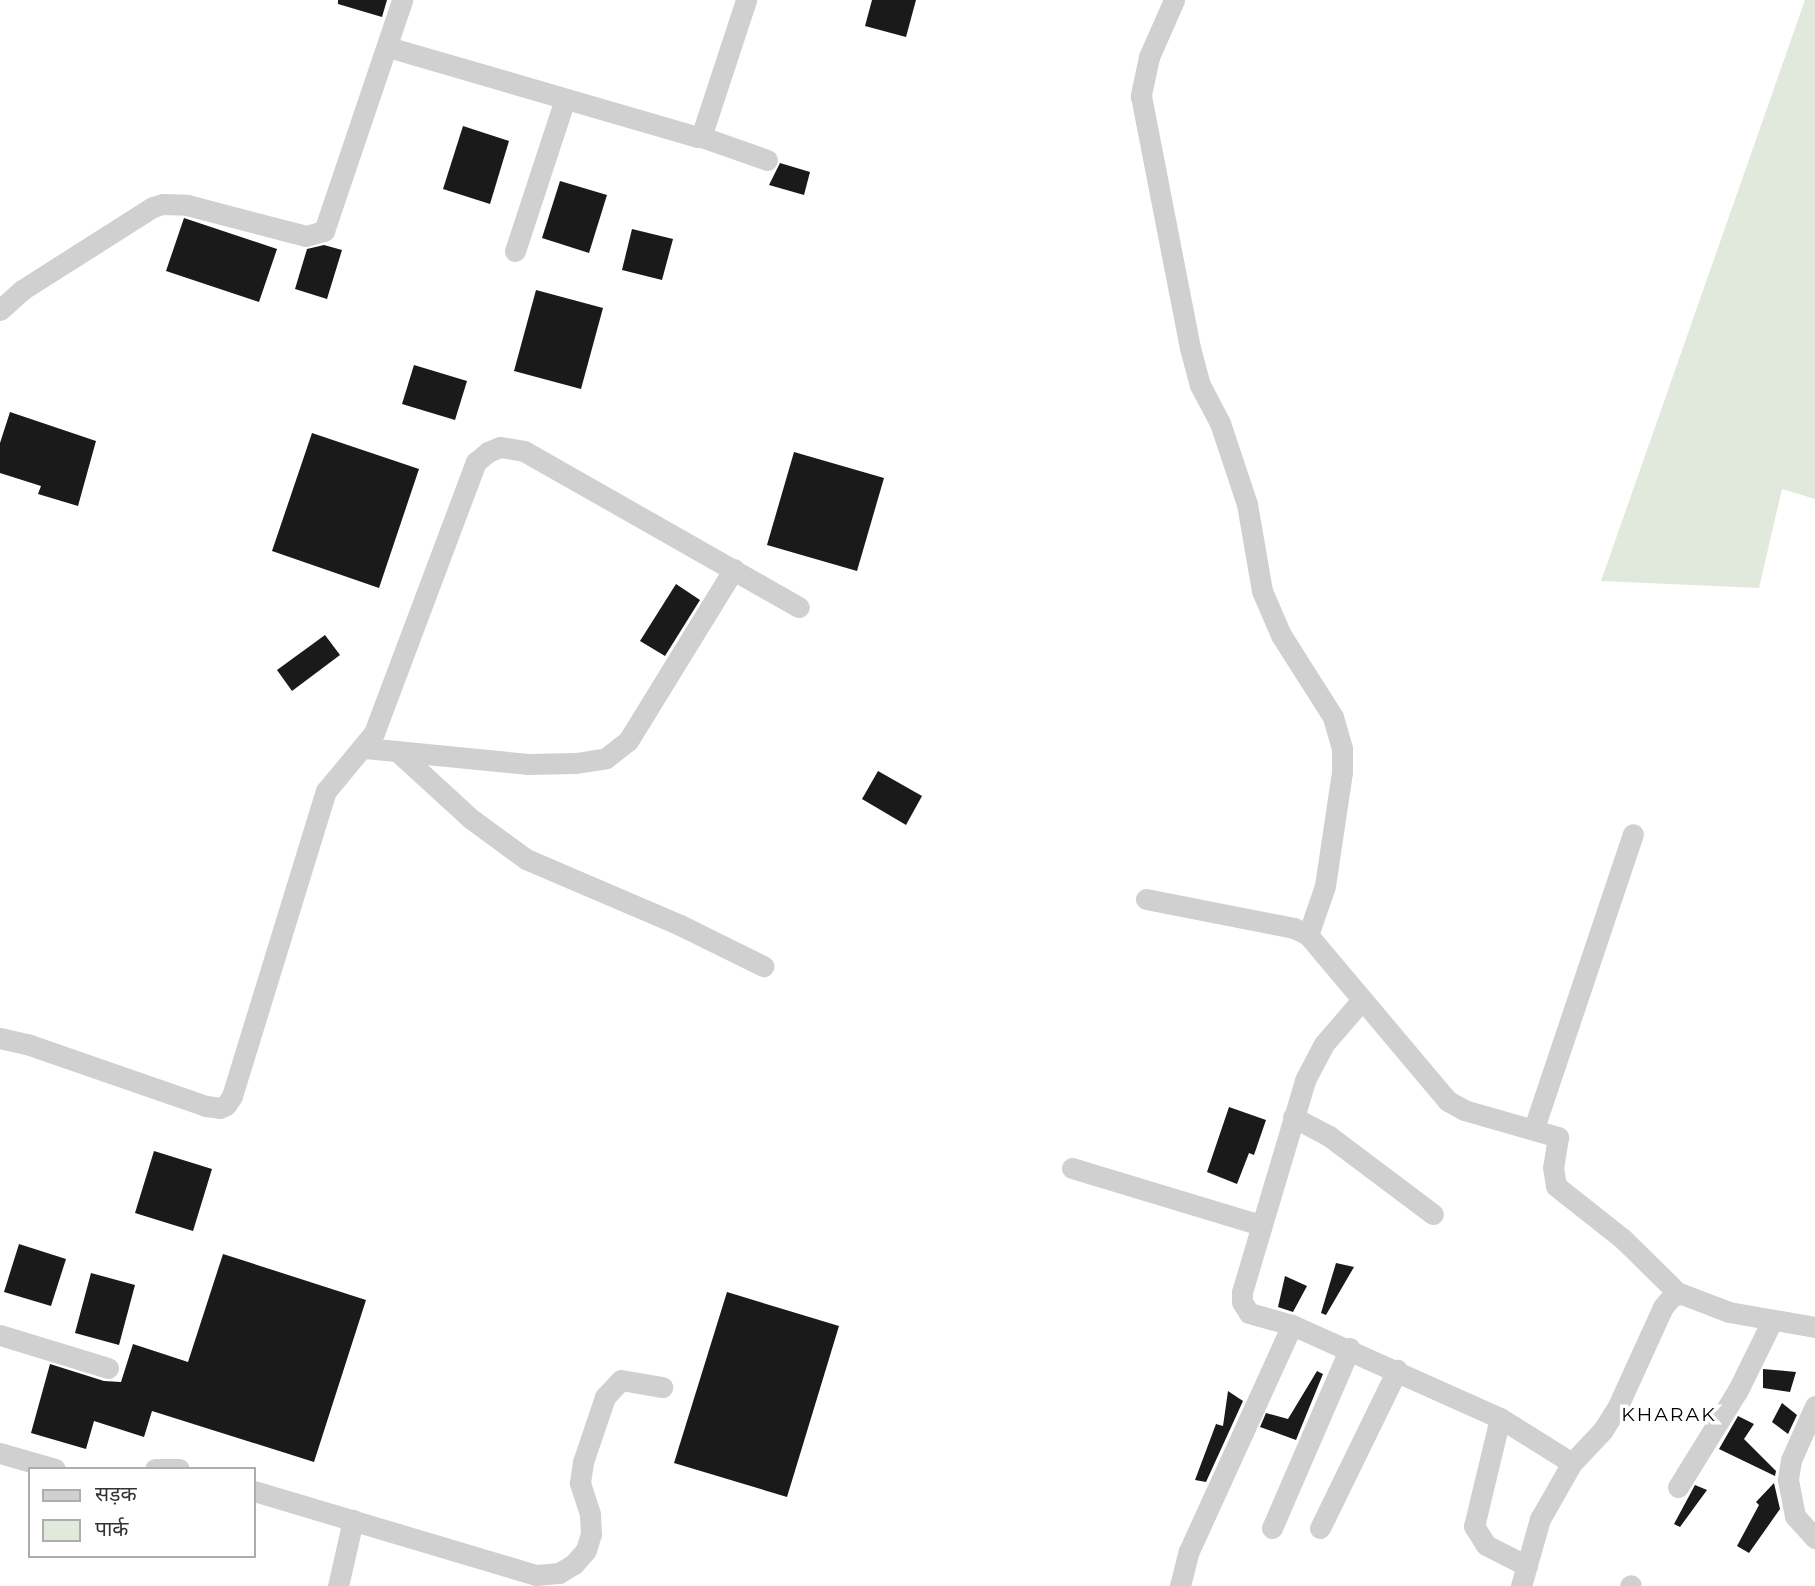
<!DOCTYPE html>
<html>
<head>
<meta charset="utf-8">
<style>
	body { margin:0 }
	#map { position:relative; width:1815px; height:1586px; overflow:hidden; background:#fff; font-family:Montserrat,"Noto Sans Devanagari",sans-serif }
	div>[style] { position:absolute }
	.green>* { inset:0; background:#e1e9dd }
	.building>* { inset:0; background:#1a1a1a }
	.minor>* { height:21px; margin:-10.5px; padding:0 10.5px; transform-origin:10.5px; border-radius:10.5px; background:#d0d0d0 }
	span { translate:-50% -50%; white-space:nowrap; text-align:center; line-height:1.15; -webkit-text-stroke:7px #fff; paint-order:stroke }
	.neighbourhood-label { font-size:19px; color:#000; letter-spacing:2px }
	.legend { position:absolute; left:28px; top:1467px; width:228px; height:91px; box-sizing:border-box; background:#fff; border:2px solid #adadad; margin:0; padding:9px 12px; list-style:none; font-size:21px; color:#333 }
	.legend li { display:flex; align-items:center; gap:14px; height:35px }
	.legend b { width:35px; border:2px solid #adadad }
</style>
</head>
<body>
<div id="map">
	<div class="green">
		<div style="clip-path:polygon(1805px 0,1815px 0,1815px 499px,1782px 489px,1759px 588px,1601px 581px)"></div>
	</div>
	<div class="building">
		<div style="clip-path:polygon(338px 0,387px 0,382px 17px,338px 4px)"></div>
		<div style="clip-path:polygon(872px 0,916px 0,906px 37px,865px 26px)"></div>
		<div style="clip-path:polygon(463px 126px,509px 141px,490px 204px,443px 189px)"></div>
		<div style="clip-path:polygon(780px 163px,810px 172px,804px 195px,769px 185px)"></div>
		<div style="clip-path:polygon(560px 181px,607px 195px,589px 253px,542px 238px)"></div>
		<div style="clip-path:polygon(184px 218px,277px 249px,259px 302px,166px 271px)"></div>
		<div style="clip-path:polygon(632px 229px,673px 239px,662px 280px,622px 270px)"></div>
		<div style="clip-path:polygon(324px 245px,342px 250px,327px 299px,295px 289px,307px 249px)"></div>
		<div style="clip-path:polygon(536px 290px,603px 308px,581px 389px,514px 371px)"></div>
		<div style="clip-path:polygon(414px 365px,467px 381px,455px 420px,402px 404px)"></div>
		<div style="clip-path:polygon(10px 412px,96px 441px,78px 506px,38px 494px,41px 486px,0 473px,0 443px)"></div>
		<div style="clip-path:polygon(312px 433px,419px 469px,379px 588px,272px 551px)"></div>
		<div style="clip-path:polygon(794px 452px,884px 478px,857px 571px,767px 545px)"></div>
		<div style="clip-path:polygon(676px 584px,700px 600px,665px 656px,640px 641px)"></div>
		<div style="clip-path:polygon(325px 635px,340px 655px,292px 691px,277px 670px)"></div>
		<div style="clip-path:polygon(878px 771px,922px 796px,906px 825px,862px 799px)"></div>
		<div style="clip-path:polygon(1229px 1107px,1266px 1120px,1254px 1155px,1249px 1153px,1237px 1184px,1207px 1172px)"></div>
		<div style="clip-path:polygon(154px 1151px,212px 1169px,193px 1231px,135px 1213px)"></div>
		<div style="clip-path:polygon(19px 1244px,66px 1259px,51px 1306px,4px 1292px)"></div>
		<div style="clip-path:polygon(223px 1254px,366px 1300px,314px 1462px,152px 1411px,144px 1437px,94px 1421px,86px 1449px,31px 1433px,50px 1364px,104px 1381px,121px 1382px,133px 1344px,188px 1362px)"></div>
		<div style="clip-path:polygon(1336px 1263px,1354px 1267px,1326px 1315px,1321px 1313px)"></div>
		<div style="clip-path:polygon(91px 1273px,135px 1285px,119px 1345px,75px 1333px)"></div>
		<div style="clip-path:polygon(1285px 1276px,1307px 1286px,1293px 1312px,1278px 1307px)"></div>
		<div style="clip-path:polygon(727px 1292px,839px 1326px,787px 1497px,674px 1463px)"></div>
		<div style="clip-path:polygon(1763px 1369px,1796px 1372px,1790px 1392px,1763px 1388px)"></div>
		<div style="clip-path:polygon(1317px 1371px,1323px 1374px,1296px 1440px,1260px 1427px,1266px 1413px,1288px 1419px)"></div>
		<div style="clip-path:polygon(1228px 1391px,1243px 1401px,1206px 1482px,1195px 1480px,1216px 1424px,1223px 1426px)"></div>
		<div style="clip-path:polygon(1782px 1403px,1797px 1415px,1788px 1434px,1772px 1422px)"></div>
		<div style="clip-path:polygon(1738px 1416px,1754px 1424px,1744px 1439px,1776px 1471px,1775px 1476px,1719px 1449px)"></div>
		<div style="clip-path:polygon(1774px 1483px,1780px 1509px,1749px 1553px,1737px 1546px,1759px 1505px,1756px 1502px)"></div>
		<div style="clip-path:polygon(1695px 1485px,1707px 1490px,1680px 1527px,1674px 1524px)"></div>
	</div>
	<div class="minor">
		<div style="left:1174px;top:0;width:62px;rotate:113.7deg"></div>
		<div style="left:1149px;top:57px;width:40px;rotate:102deg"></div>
		<div style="left:1141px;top:96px;width:257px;rotate:79deg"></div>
		<div style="left:1190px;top:348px;width:38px;rotate:75deg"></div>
		<div style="left:1200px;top:385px;width:43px;rotate:62.2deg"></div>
		<div style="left:1220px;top:423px;width:85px;rotate:71.6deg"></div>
		<div style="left:1247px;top:504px;width:88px;rotate:80.2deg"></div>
		<div style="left:1262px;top:591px;width:48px;rotate:66.6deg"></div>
		<div style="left:1281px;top:635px;width:97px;rotate:57.6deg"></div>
		<div style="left:1333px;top:717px;width:32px;rotate:74deg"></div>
		<div style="left:1342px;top:748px;width:24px;rotate:90deg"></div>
		<div style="left:1342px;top:772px;width:115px;rotate:98.5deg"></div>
		<div style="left:1325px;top:886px;width:52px;rotate:109.1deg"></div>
		<div style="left:388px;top:47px;width:322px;rotate:16.2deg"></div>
		<div style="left:697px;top:137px;width:8px;rotate:-45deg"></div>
		<div style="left:703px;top:131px;width:138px;rotate:-71.8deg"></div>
		<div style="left:699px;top:136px;width:72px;rotate:19.4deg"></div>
		<div style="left:515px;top:251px;width:160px;rotate:-71.8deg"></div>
		<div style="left:0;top:310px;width:30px;rotate:-42deg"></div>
		<div style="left:22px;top:290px;width:155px;rotate:-32.4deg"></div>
		<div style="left:153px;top:207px;width:10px;rotate:-17deg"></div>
		<div style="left:163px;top:204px;width:24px;rotate:2deg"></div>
		<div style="left:187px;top:205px;width:123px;rotate:14.6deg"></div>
		<div style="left:306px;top:236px;width:19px;rotate:-16deg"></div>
		<div style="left:324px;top:231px;width:244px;rotate:-71.3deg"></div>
		<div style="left:365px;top:748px;width:164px;rotate:5.6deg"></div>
		<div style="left:528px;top:764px;width:48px;rotate:-1.2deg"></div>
		<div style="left:576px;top:763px;width:30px;rotate:-9deg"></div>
		<div style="left:606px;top:758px;width:28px;rotate:-38deg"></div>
		<div style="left:628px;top:741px;width:202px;rotate:-58.4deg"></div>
		<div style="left:397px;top:751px;width:99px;rotate:42.5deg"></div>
		<div style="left:470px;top:818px;width:69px;rotate:36.2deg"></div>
		<div style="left:526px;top:859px;width:168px;rotate:23.2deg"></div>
		<div style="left:680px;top:925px;width:93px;rotate:26.3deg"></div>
		<div style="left:1146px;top:899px;width:151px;rotate:11.1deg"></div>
		<div style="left:1294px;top:928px;width:16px;rotate:27deg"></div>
		<div style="left:1308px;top:935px;width:217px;rotate:49.9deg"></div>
		<div style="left:1448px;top:1101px;width:18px;rotate:29deg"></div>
		<div style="left:1464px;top:1110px;width:98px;rotate:16deg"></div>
		<div style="left:1558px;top:1137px;width:30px;rotate:99deg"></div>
		<div style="left:1553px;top:1167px;width:19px;rotate:81deg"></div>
		<div style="left:1556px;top:1186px;width:85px;rotate:38.3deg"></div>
		<div style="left:1623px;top:1239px;width:77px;rotate:44.5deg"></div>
		<div style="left:0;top:1038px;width:28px;rotate:13deg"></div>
		<div style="left:27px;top:1044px;width:189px;rotate:19.1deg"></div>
		<div style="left:206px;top:1106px;width:14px;rotate:8deg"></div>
		<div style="left:220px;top:1108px;width:7px;rotate:-27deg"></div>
		<div style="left:226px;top:1105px;width:11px;rotate:-56deg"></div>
		<div style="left:232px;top:1096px;width:319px;rotate:-72.9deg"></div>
		<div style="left:326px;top:791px;width:75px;rotate:-50.4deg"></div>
		<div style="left:374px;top:733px;width:290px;rotate:-69.4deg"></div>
		<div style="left:476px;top:462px;width:16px;rotate:-40deg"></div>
		<div style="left:488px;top:452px;width:13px;rotate:-23deg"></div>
		<div style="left:500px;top:447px;width:24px;rotate:9deg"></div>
		<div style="left:524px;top:451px;width:316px;rotate:29.6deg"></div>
		<div style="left:1293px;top:1117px;width:41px;rotate:27.8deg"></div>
		<div style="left:1329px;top:1136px;width:130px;rotate:36.9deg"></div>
		<div style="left:1534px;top:1128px;width:310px;rotate:-71.4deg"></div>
		<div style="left:1072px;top:1168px;width:197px;rotate:16.8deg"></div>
		<div style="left:1292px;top:1325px;width:45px;rotate:-164.4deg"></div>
		<div style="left:1249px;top:1313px;width:13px;rotate:-122deg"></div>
		<div style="left:1242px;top:1302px;width:10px;rotate:-90deg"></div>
		<div style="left:1242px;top:1292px;width:221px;rotate:-73.4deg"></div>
		<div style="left:1305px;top:1080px;width:41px;rotate:-62.2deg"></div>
		<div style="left:1324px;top:1044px;width:57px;rotate:-49.3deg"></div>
		<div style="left:0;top:1335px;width:113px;rotate:17deg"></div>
		<div style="left:1815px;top:1406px;width:59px;rotate:114deg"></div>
		<div style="left:1791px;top:1460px;width:20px;rotate:99deg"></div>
		<div style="left:1788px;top:1480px;width:37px;rotate:79deg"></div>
		<div style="left:1795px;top:1516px;width:30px;rotate:48deg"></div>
		<div style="left:1500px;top:1418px;width:111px;rotate:103.5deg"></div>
		<div style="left:1474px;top:1526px;width:22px;rotate:58deg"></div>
		<div style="left:1486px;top:1545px;width:46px;rotate:27.1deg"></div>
		<div style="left:0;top:1453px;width:57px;rotate:16.2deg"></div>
		<div style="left:155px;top:1469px;width:24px"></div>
		<div style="left:1678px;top:1487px;width:114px;rotate:-58.3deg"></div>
		<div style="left:1738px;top:1390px;width:77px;rotate:-63.8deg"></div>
		<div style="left:254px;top:1491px;width:294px;rotate:16.6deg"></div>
		<div style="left:536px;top:1575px;width:23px;rotate:-5deg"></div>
		<div style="left:559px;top:1573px;width:17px;rotate:-31deg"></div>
		<div style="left:574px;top:1564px;width:18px;rotate:-49deg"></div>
		<div style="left:586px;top:1550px;width:17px;rotate:-73deg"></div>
		<div style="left:591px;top:1534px;width:20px;rotate:-93deg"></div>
		<div style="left:590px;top:1514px;width:33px;rotate:-108deg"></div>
		<div style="left:580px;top:1483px;width:21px;rotate:-82deg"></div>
		<div style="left:583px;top:1462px;width:69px;rotate:-71.3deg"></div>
		<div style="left:605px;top:1397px;width:23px;rotate:-47deg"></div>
		<div style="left:621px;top:1380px;width:42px;rotate:9.7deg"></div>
		<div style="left:1272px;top:1528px;width:196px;rotate:-66.6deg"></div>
		<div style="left:1320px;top:1528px;width:176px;rotate:-64deg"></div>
		<div style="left:338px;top:1586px;width:68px;rotate:-77.2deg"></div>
		<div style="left:1180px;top:1586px;width:36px;rotate:-76deg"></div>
		<div style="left:1189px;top:1551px;width:248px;rotate:-65.5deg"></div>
		<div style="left:1292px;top:1325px;width:228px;rotate:24.1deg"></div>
		<div style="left:1500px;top:1418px;width:85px;rotate:32deg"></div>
		<div style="left:1521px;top:1586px;width:70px;rotate:-74.2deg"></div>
		<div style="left:1540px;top:1519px;width:64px;rotate:-60.3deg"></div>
		<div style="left:1572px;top:1463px;width:45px;rotate:-46.8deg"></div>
		<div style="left:1603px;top:1430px;width:26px;rotate:-58deg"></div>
		<div style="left:1617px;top:1408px;width:111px;rotate:-65.5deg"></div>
		<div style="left:1663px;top:1307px;width:16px;rotate:-50deg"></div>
		<div style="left:1673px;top:1295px;width:9px;rotate:-6deg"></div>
		<div style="left:1682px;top:1294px;width:50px;rotate:21deg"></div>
		<div style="left:1729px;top:1312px;width:87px;rotate:9.9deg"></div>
		<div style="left:1630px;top:1586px;width:1px;rotate:-45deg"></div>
	</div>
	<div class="neighbourhood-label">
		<span style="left:1669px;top:1415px">KHARAK</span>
	</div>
	<ul class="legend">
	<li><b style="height:9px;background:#d0d0d0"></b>सड़क</li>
	<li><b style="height:19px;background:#e1e9dd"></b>पार्क</li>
	</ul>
</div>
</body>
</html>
